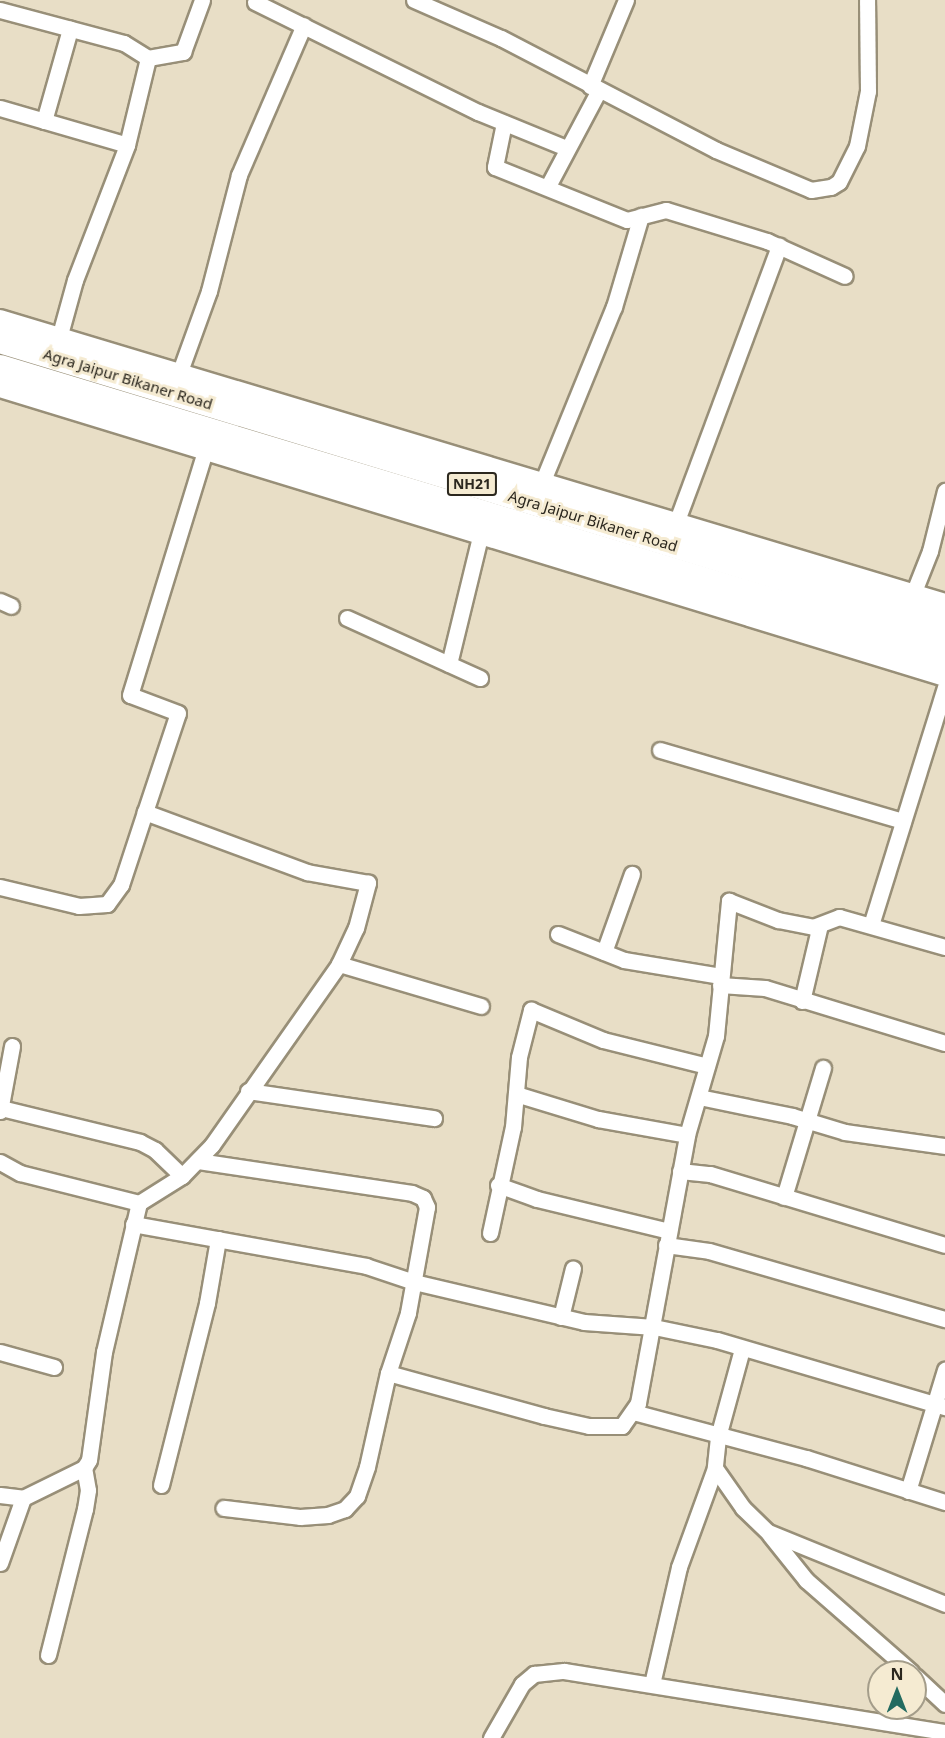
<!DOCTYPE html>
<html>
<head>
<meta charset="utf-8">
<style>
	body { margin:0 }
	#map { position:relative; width:945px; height:1738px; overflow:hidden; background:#e8dec6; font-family:"Noto Sans",sans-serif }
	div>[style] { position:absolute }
	.roads { filter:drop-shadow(2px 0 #988f78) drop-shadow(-2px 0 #988f78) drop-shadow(0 2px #988f78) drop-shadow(0 -2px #988f78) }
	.minor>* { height:15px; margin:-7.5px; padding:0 7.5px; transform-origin:7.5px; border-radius:7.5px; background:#fff }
	.tertiary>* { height:20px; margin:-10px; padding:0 10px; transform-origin:10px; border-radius:10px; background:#fff }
	.trunk>* { height:26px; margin:-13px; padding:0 13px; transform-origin:13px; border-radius:13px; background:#fff }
	span { translate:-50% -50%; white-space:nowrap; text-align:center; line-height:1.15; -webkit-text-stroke:6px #f5ebd2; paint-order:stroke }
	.shield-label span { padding:2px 4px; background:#f5ebd2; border:2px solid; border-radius:4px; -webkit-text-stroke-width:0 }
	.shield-label { font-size:14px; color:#2b271e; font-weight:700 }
	.street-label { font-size:15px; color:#2b271e }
	.north { position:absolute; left:867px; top:1660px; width:60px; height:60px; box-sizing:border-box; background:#f5ebd2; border:2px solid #a49d8a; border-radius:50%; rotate:0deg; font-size:16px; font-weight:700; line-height:24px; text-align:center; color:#2b271e }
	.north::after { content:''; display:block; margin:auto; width:21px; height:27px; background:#236b60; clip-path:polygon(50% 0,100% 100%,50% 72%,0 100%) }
</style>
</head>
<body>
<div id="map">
	<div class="roads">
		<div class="minor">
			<div style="left:414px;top:0;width:95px;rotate:23.6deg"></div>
			<div style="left:501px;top:38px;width:242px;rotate:27.5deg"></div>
			<div style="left:716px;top:150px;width:103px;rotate:22.8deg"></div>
			<div style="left:811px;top:190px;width:20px;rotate:-9deg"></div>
			<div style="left:831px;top:187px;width:9px;rotate:-32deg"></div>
			<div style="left:839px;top:182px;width:40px;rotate:-63.4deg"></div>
			<div style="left:857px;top:146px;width:56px;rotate:-78.7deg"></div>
			<div style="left:868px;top:91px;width:91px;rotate:-90.6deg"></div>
			<div style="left:255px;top:2px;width:249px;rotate:26.3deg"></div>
			<div style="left:478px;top:112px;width:95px;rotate:22.2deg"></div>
			<div style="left:0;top:10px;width:128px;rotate:14.9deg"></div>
			<div style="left:124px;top:43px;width:28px;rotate:32deg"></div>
			<div style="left:590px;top:86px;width:93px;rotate:-67.3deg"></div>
			<div style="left:0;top:108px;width:132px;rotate:16.2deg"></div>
			<div style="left:44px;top:121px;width:96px;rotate:-74.2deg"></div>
			<div style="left:504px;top:123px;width:45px;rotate:101.6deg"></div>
			<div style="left:495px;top:167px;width:142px;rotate:21.9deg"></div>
			<div style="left:627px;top:220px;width:40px;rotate:-14.4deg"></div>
			<div style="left:666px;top:210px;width:106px;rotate:17.1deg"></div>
			<div style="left:767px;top:241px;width:85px;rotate:24.2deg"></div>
			<div style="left:548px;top:186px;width:109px;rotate:-62deg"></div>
			<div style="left:59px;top:338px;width:60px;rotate:-74.6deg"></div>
			<div style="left:75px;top:280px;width:145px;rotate:-68.9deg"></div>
			<div style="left:127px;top:145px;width:89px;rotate:-76.4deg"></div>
			<div style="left:148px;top:58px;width:36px;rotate:-10deg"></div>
			<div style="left:183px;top:52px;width:55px;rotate:-69.9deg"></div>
			<div style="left:179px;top:374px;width:88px;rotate:-70.1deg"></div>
			<div style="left:209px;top:291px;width:120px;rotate:-75.5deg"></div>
			<div style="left:239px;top:175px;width:163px;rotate:-66.6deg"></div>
			<div style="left:542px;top:483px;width:190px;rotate:-67.8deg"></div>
			<div style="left:614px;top:307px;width:95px;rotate:-73.5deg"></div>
			<div style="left:676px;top:523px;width:296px;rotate:-69.6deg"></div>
			<div style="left:913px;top:594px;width:46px;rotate:-68.4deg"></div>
			<div style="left:930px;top:551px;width:62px;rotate:-76deg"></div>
			<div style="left:0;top:601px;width:12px;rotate:24deg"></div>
			<div style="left:347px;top:618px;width:146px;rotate:24.3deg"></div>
			<div style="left:449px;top:664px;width:135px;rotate:-76.3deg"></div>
			<div style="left:660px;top:750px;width:253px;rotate:16.3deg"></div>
			<div style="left:0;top:887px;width:81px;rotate:13.5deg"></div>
			<div style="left:79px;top:906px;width:28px;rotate:-4deg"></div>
			<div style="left:107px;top:904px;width:24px;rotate:-54deg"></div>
			<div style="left:121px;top:885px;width:77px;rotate:-71.8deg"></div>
			<div style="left:871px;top:925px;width:249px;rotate:-72.7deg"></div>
			<div style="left:558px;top:934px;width:71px;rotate:21.5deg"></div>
			<div style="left:624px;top:960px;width:98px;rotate:9.4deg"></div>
			<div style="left:604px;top:952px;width:83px;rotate:-70.3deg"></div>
			<div style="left:339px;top:964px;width:148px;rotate:16.5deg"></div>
			<div style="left:720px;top:985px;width:45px;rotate:3.8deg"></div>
			<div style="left:765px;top:988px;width:188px;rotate:17deg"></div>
			<div style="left:802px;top:1001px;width:78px;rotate:-76.7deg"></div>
			<div style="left:248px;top:1091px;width:188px;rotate:8.3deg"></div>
			<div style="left:516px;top:1094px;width:86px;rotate:17deg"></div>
			<div style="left:598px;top:1119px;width:90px;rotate:10.2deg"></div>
			<div style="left:699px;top:1097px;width:95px;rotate:11.5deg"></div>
			<div style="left:792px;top:1116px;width:55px;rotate:16.8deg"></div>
			<div style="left:845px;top:1132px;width:101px;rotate:8deg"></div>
			<div style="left:1px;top:1108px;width:143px;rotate:13.7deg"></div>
			<div style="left:140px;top:1142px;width:17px;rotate:28deg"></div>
			<div style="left:155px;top:1150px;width:37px;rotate:44deg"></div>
			<div style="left:0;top:1111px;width:66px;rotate:-79.5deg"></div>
			<div style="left:198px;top:1161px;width:216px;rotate:8.5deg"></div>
			<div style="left:412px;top:1193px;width:12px;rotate:24deg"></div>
			<div style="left:423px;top:1198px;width:10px;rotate:66deg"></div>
			<div style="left:427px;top:1207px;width:108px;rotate:100.2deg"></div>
			<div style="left:408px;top:1313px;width:63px;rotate:108.4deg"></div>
			<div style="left:388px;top:1373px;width:96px;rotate:102.6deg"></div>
			<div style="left:367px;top:1467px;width:31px;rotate:109deg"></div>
			<div style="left:357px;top:1496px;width:18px;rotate:133deg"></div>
			<div style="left:345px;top:1509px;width:18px;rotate:161deg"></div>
			<div style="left:328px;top:1515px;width:28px;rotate:176deg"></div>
			<div style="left:300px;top:1517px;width:77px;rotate:-173.2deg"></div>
			<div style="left:0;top:1162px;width:23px;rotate:29deg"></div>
			<div style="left:20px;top:1173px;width:123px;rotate:14.1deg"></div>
			<div style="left:680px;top:1171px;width:30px;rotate:6deg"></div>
			<div style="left:710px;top:1174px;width:245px;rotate:16.8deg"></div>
			<div style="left:498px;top:1185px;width:41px;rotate:19.7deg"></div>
			<div style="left:537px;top:1199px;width:136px;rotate:13.6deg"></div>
			<div style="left:784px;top:1197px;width:135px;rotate:-73.2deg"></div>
			<div style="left:133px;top:1224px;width:237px;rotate:10.2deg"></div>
			<div style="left:366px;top:1266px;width:51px;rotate:18.4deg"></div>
			<div style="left:414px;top:1282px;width:175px;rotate:13.2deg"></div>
			<div style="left:584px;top:1322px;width:70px;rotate:4.1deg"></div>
			<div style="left:654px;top:1327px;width:64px;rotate:11.7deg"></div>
			<div style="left:717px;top:1340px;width:238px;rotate:16.4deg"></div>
			<div style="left:490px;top:1233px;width:108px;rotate:-77.8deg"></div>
			<div style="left:513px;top:1127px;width:70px;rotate:-85.1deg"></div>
			<div style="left:519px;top:1057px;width:49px;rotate:-75.7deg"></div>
			<div style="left:531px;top:1010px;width:78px;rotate:22.6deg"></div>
			<div style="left:603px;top:1040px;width:107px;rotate:14deg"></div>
			<div style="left:666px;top:1245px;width:43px;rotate:7.9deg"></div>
			<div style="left:709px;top:1251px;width:246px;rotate:16.1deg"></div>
			<div style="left:561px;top:1317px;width:50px;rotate:-76.2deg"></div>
			<div style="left:742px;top:1349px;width:91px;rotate:105.3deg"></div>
			<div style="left:718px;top:1437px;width:31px;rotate:96deg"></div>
			<div style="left:715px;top:1468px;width:49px;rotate:55deg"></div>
			<div style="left:743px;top:1508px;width:35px;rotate:44deg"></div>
			<div style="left:768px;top:1532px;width:191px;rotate:22.1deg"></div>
			<div style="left:0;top:1352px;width:56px;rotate:15.5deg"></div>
			<div style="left:388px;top:1373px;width:162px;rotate:15.4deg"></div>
			<div style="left:544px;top:1416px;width:46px;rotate:12.5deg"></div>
			<div style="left:589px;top:1426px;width:33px"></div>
			<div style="left:622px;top:1426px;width:28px;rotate:-55deg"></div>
			<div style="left:638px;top:1403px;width:272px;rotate:-79.6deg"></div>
			<div style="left:687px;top:1135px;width:103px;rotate:-73.7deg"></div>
			<div style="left:716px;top:1036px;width:136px;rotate:-84.5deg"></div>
			<div style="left:729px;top:901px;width:53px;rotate:21.2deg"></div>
			<div style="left:778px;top:920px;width:36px;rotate:11deg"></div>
			<div style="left:813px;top:927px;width:28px;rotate:-21deg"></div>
			<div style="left:839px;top:917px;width:110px;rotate:15.8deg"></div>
			<div style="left:633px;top:1412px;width:179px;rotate:14.9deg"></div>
			<div style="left:806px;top:1458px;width:146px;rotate:17.6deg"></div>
			<div style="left:161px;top:1485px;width:188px;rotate:-75.8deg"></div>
			<div style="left:207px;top:1303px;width:65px;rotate:-80.2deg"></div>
			<div style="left:908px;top:1491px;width:127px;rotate:-73deg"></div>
			<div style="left:0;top:1495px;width:23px;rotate:7deg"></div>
			<div style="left:770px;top:1535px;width:58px;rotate:51.3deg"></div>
			<div style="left:806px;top:1580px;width:140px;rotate:41.2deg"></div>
			<div style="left:0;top:1563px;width:69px;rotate:-70.5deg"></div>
			<div style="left:23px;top:1498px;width:68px;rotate:-26.2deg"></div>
			<div style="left:84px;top:1468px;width:9px;rotate:-58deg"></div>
			<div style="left:89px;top:1460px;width:109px;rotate:-82.1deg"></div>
			<div style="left:104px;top:1352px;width:153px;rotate:-76.8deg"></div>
			<div style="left:139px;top:1203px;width:51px;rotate:-32.1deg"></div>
			<div style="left:182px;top:1176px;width:43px;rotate:-45.9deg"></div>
			<div style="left:212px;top:1145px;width:221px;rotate:-54.9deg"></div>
			<div style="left:339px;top:964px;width:40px;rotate:-65deg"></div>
			<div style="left:356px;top:928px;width:47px;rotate:-75.1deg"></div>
			<div style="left:368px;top:883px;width:62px;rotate:-169.8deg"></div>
			<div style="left:307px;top:872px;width:173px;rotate:-159.7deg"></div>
			<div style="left:145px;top:812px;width:104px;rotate:-71.6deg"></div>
			<div style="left:178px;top:713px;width:51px;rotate:-159.4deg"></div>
			<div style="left:130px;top:695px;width:258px;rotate:-72.9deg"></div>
			<div style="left:48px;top:1655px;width:151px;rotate:-75.8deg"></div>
			<div style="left:85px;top:1509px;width:19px;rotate:-81deg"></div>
			<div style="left:88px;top:1490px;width:22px;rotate:-100deg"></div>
			<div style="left:915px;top:1676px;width:41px;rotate:43deg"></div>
			<div style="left:652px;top:1684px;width:120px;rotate:-77deg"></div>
			<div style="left:679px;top:1567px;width:105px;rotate:-70deg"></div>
			<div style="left:491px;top:1738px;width:62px;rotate:-60.1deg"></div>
			<div style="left:522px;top:1684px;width:16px;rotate:-40deg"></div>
			<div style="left:534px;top:1674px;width:30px;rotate:-6deg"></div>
			<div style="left:564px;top:1671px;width:386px;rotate:9.1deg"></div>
		</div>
		<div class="tertiary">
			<div style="left:0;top:320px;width:987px;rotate:16.73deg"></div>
			<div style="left:0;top:387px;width:988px;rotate:17deg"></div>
		</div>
		<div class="trunk">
			<div style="left:0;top:340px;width:988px;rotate:16.89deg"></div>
			<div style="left:0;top:368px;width:987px;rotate:16.78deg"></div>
		</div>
	</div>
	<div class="shield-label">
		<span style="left:472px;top:484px">NH21</span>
	</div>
	<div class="street-label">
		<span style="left:128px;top:379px;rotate:17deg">Agra Jaipur Bikaner Road</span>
		<span style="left:593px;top:521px;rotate:17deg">Agra Jaipur Bikaner Road</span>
	</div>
	<div class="north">N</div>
</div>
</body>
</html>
